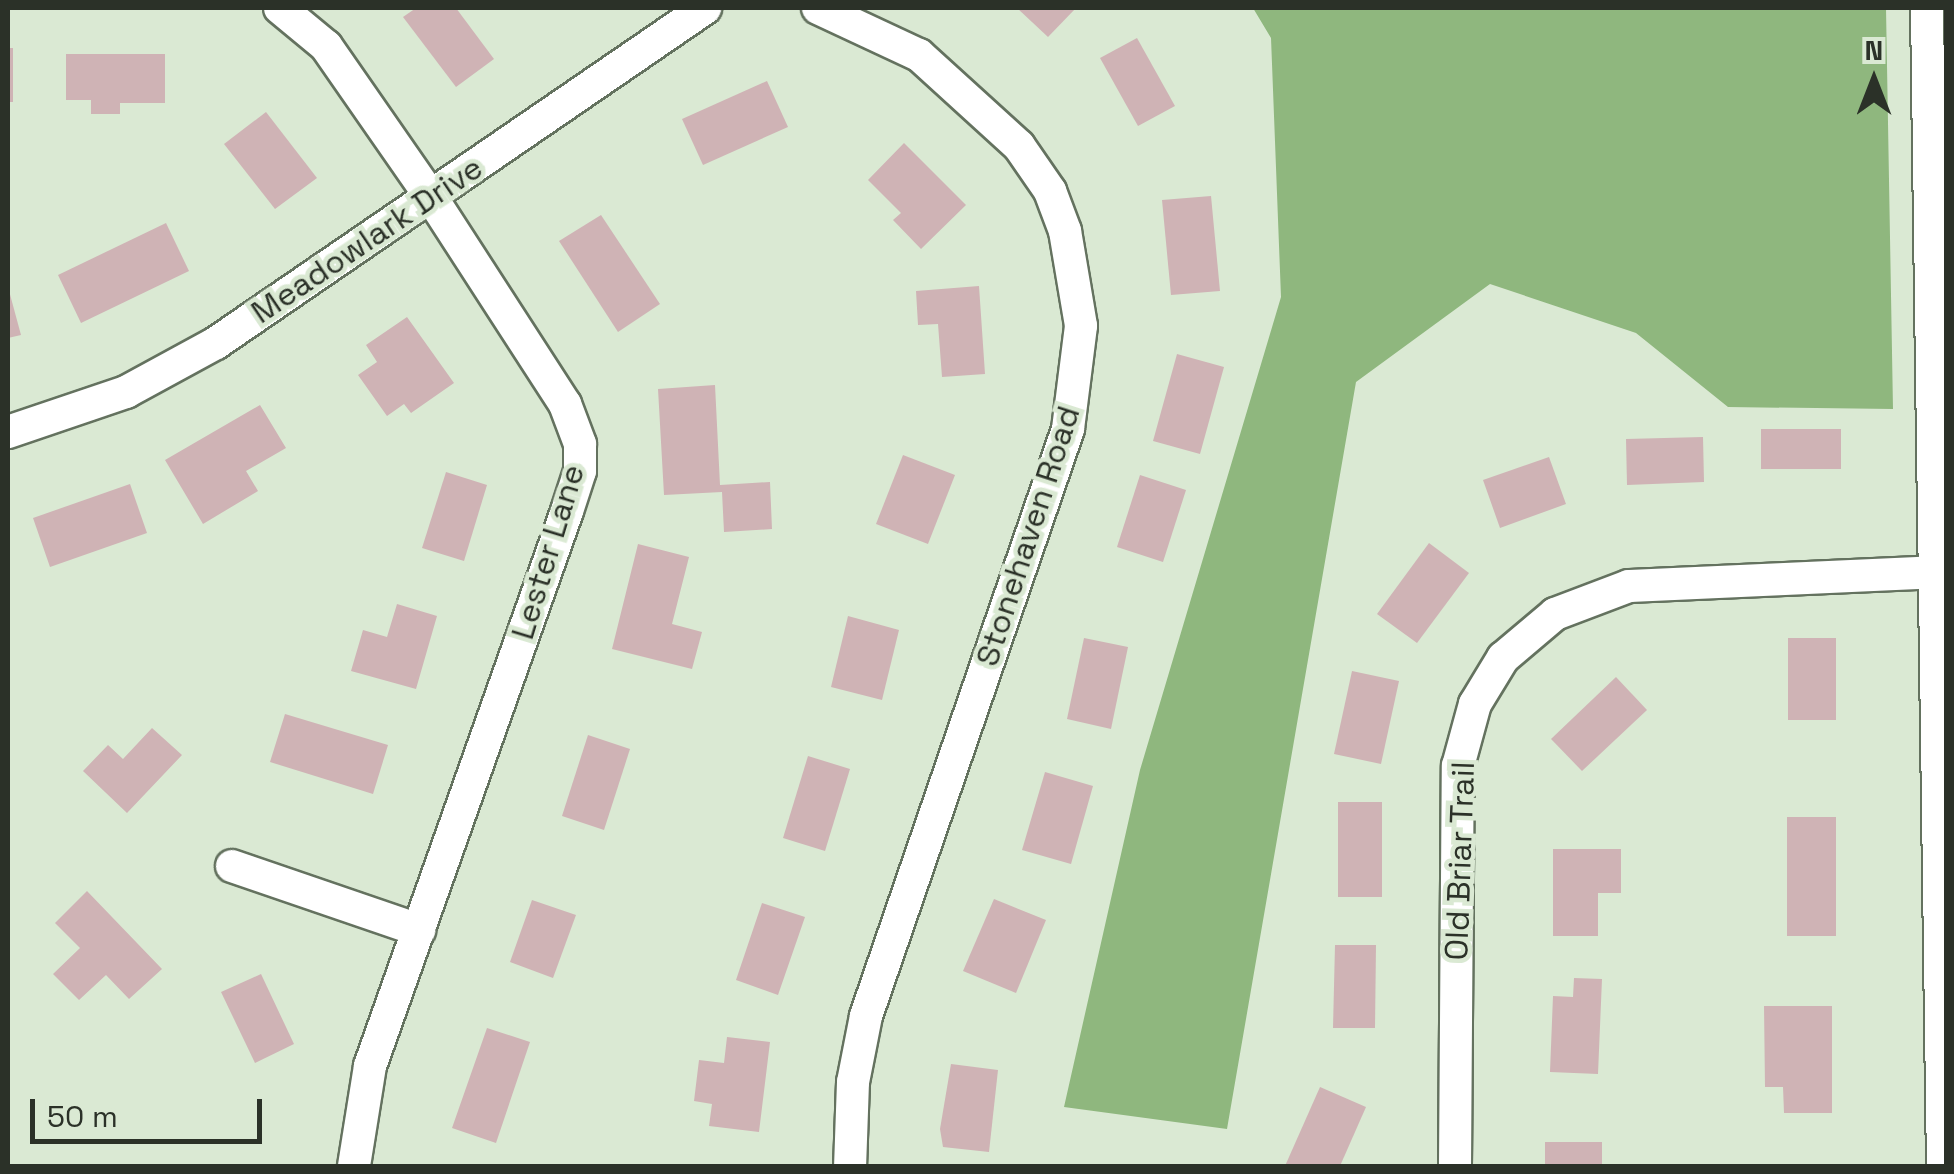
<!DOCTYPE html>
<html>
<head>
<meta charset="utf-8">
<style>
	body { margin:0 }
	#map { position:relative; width:1954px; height:1174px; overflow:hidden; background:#dae9d3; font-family:"Space Grotesk",sans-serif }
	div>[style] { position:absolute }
	.forest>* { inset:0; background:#8fb77e }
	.building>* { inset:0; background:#cfb3b5 }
	.roads { filter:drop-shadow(2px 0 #64725f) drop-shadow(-2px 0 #64725f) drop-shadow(0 2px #64725f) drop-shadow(0 -2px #64725f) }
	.minor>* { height:32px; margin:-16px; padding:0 16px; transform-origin:16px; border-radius:16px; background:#fff }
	span { translate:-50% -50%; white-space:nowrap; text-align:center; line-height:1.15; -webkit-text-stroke:9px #dae9d3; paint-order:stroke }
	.street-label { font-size:32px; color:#2b3128 }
	.frame { position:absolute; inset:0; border:10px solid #2b3128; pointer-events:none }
	.north { position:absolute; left:1824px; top:30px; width:100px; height:100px; -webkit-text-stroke:8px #dae9d3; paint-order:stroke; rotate:0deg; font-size:28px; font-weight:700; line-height:40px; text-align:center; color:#2b3128 }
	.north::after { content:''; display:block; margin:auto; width:35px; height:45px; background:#2b3128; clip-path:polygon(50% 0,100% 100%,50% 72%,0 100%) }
	.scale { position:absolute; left:30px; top:1099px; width:232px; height:45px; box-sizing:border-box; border:5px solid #2b3128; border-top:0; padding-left:12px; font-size:30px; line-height:35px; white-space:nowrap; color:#2b3128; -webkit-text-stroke:8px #dae9d3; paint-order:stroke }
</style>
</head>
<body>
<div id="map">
	<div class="forest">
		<div style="clip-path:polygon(1253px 8px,1886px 8px,1893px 409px,1728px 407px,1636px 333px,1490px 284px,1356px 382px,1227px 1129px,1064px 1107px,1140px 770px,1281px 297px,1271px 38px)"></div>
	</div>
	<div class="building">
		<div style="clip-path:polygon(416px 8px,456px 8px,494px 59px,456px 87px,403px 17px)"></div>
		<div style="clip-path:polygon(1017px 8px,1076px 8px,1048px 37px)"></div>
		<div style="clip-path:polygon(1137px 38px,1175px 106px,1138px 126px,1100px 58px)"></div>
		<div style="clip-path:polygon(8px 48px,13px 48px,13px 102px,8px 102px)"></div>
		<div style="clip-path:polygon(66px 54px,165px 54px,165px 103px,120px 103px,120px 114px,91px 114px,91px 100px,66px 100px)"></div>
		<div style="clip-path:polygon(767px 81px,788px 127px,703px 165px,682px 119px)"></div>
		<div style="clip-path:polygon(266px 112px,317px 178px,275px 209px,224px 144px)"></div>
		<div style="clip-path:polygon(904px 143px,966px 205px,921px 249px,893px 220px,901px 213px,868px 180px)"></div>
		<div style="clip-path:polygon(1211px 196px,1220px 291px,1171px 295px,1162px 200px)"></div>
		<div style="clip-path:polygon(601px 215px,660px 304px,618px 332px,559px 241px)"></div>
		<div style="clip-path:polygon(166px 223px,189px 271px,81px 323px,58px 275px)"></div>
		<div style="clip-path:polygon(979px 286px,985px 374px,942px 377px,938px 324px,918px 325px,916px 291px)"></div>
		<div style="clip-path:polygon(8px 287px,21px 335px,8px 338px)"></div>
		<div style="clip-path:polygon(407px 317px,454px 383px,411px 413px,404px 404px,387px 416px,358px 375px,377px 362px,366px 345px)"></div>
		<div style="clip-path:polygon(1177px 354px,1224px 367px,1200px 454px,1153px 441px)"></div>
		<div style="clip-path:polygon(715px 385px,720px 485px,770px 482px,772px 529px,724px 532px,722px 492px,664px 495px,658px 389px)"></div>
		<div style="clip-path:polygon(260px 405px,286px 448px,246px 471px,258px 491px,203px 524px,165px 460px)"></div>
		<div style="clip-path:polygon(1761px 429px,1841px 429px,1841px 469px,1761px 469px)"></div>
		<div style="clip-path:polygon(1703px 437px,1704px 482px,1627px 485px,1626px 439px)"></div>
		<div style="clip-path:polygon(903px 455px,955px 475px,928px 544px,876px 524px)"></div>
		<div style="clip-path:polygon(1549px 457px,1566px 504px,1500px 528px,1483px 480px)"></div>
		<div style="clip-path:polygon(446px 472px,487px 485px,464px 561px,422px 548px)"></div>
		<div style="clip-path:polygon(1140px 475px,1186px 490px,1163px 562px,1117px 547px)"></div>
		<div style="clip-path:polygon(130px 484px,147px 533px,50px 567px,33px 518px)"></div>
		<div style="clip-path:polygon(1429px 543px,1469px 573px,1417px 643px,1377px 614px)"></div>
		<div style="clip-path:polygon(638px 544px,689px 557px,672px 624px,702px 632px,692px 669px,612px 649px)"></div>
		<div style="clip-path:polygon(397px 604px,437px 616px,416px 689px,351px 671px,363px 630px,387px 637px)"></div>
		<div style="clip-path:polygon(848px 616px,899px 630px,882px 700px,831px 687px)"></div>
		<div style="clip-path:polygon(1084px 638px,1128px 647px,1111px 729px,1067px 719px)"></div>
		<div style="clip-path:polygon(1788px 638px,1836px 638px,1836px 720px,1788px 720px)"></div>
		<div style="clip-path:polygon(1352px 671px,1399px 681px,1381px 764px,1334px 754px)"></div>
		<div style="clip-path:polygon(1616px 677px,1647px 710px,1582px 771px,1551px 739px)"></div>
		<div style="clip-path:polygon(285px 714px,388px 745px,373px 794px,270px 762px)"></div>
		<div style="clip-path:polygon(152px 728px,182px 755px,127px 813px,83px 771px,108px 745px,123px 759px)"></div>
		<div style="clip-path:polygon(588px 735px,630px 749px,604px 830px,562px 816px)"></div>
		<div style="clip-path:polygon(808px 756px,850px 769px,825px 851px,783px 838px)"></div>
		<div style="clip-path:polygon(1045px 772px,1093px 786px,1071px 864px,1022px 850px)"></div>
		<div style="clip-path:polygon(1338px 802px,1382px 802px,1382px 897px,1338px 897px)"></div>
		<div style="clip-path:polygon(1787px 817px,1836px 817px,1836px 936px,1787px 936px)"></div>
		<div style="clip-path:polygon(1553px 849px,1621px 849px,1621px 893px,1598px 893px,1598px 936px,1553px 936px)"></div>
		<div style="clip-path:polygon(87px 891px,162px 969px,129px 999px,106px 975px,79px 1000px,53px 974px,80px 948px,55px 923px)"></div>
		<div style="clip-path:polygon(994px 899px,1046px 920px,1016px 993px,963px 971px)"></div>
		<div style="clip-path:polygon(532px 900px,576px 915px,553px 978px,510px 962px)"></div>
		<div style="clip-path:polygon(762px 903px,805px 917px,778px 995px,736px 980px)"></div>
		<div style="clip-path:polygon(1335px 945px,1376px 945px,1375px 1028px,1333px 1028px)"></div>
		<div style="clip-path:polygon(261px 974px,294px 1044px,255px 1063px,221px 992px)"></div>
		<div style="clip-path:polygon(1574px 978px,1602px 979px,1598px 1074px,1550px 1072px,1553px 996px,1573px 997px)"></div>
		<div style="clip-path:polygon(1764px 1006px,1832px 1006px,1832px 1113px,1784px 1113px,1783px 1087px,1765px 1087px)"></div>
		<div style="clip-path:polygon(487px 1028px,530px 1042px,496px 1143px,452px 1128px)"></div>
		<div style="clip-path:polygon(727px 1037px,770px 1042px,759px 1132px,709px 1126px,712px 1104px,694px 1101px,699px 1060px,724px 1063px)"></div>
		<div style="clip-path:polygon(951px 1064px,998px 1070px,989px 1152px,943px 1147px,940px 1129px)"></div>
		<div style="clip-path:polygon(1320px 1087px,1366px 1107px,1340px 1166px,1285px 1166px)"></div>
		<div style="clip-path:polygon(1545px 1142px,1602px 1142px,1602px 1166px,1545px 1166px)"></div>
	</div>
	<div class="roads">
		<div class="minor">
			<div style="left:280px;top:8px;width:60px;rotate:39.6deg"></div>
			<div style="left:326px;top:46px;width:184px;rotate:55.2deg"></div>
			<div style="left:431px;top:197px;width:247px;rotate:57.1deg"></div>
			<div style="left:565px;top:404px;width:43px;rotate:69.4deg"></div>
			<div style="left:580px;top:444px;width:27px;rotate:90deg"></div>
			<div style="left:580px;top:471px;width:42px;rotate:108deg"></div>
			<div style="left:567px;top:511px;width:589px;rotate:109.54deg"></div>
			<div style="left:370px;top:1066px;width:101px;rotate:99.1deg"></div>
			<div style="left:818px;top:8px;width:111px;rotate:25deg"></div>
			<div style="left:919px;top:55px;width:135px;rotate:42.3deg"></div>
			<div style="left:1019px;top:146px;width:55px;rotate:55.4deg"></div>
			<div style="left:1050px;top:191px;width:43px;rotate:69.4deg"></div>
			<div style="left:1065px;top:231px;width:96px;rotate:80.4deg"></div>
			<div style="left:1081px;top:326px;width:104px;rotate:97.2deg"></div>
			<div style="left:1068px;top:429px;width:621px;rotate:108.99deg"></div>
			<div style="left:866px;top:1016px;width:67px;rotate:101.1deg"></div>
			<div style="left:853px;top:1082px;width:84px;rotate:92deg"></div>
			<div style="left:1927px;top:8px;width:1158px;rotate:89.21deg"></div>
			<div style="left:8px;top:432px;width:125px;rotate:-18.7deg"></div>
			<div style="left:126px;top:392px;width:102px;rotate:-28.6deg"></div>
			<div style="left:216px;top:343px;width:593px;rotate:-34.41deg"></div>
			<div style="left:232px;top:866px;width:198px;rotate:18.9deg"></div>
			<div style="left:1455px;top:1166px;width:400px;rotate:-89.6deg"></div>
			<div style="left:1458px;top:766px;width:64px;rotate:-74.7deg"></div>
			<div style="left:1475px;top:704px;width:54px;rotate:-58.7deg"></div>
			<div style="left:1503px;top:658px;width:68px;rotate:-40.2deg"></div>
			<div style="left:1555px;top:614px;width:79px;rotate:-20.7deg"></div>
			<div style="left:1629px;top:586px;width:306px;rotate:-2.6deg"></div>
		</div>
	</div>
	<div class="street-label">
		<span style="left:367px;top:240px;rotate:-34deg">Meadowlark Drive</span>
		<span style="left:1028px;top:536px;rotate:-72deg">Stonehaven Road</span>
		<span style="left:548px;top:552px;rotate:-73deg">Lester Lane</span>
		<span style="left:1460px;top:861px;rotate:-88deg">Old Briar Trail</span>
	</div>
	<div class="frame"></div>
	<div class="north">N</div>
	<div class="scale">50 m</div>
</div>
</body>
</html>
